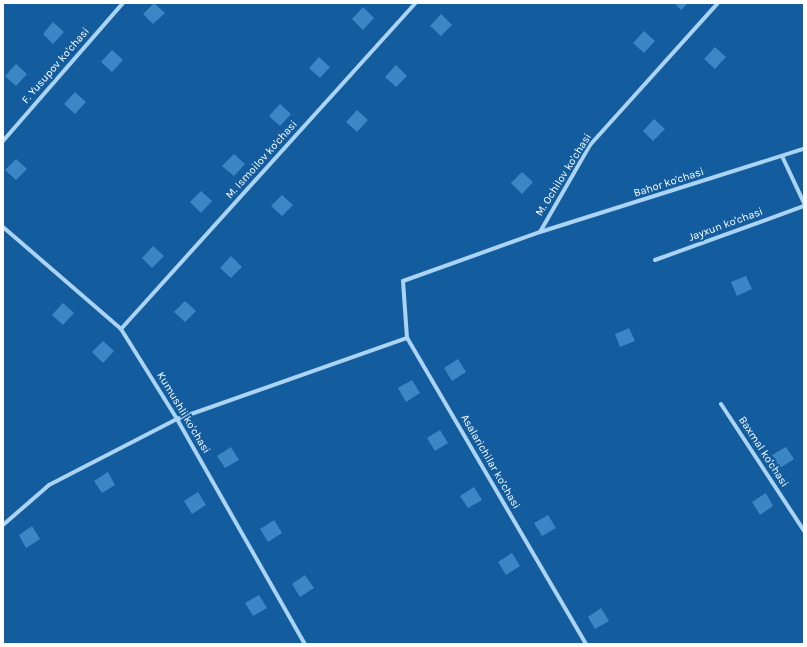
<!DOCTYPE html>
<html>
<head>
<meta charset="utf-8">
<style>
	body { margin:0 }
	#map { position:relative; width:807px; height:647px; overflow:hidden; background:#135d9f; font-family:Karla,sans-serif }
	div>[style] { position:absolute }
	.building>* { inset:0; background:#3c86c6 }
	.minor>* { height:4px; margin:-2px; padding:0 2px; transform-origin:2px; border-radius:2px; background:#abd3f4 }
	span { translate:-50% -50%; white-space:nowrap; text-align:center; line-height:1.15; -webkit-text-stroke:4px #135d9f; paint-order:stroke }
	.street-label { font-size:11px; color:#fff }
	.frame { position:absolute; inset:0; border:4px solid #fff; pointer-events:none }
</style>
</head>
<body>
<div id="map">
	<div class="building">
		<div style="clip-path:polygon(154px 3px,165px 13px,153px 24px,143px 14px)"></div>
		<div style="clip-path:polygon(674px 3px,688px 3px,681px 10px)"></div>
		<div style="clip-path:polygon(363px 7px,374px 18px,363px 30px,352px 19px)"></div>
		<div style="clip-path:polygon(441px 14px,452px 25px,441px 36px,430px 26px)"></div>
		<div style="clip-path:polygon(53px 22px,64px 32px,53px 44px,43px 34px)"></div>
		<div style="clip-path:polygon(644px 31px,655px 41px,644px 53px,633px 43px)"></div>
		<div style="clip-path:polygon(715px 47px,726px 57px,715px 69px,704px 59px)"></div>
		<div style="clip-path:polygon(112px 50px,123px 60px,112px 72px,101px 62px)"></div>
		<div style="clip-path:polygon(319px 57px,330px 67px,320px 78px,309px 68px)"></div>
		<div style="clip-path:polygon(16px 64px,27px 74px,16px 86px,5px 76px)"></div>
		<div style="clip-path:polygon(396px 65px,407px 76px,396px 87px,385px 77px)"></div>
		<div style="clip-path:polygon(75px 92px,86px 102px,75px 114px,64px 104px)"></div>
		<div style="clip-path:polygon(280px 104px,291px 114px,280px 126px,269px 116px)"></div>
		<div style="clip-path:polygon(357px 110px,368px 120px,357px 132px,346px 122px)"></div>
		<div style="clip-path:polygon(654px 119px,665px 129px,653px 141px,643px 131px)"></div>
		<div style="clip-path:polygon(234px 154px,245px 164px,234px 176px,222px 166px)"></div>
		<div style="clip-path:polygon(16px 159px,27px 169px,16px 180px,5px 170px)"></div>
		<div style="clip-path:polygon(522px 172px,533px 182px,522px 194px,511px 183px)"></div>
		<div style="clip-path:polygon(201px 191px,212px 201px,201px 213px,190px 202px)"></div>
		<div style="clip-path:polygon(282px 195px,293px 205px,282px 216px,271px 206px)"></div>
		<div style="clip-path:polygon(153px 246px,164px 256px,152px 268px,142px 258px)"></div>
		<div style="clip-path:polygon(231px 256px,242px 267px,231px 278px,220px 268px)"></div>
		<div style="clip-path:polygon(746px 276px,752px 289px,737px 296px,731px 282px)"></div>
		<div style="clip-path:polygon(185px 301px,196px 311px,185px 322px,174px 312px)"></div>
		<div style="clip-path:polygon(63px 303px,74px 313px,63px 325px,52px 315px)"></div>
		<div style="clip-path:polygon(629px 328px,635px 341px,620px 347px,615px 334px)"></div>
		<div style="clip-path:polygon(103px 341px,114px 351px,103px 363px,92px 352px)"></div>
		<div style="clip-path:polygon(458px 359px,466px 372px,452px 381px,444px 368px)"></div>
		<div style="clip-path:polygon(412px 380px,420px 393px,406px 402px,398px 388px)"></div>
		<div style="clip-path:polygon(440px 430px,448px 443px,435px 451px,427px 438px)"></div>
		<div style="clip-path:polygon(231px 447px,239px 460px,225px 468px,217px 456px)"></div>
		<div style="clip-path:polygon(786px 447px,794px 459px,780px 468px,772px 455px)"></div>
		<div style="clip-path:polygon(108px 472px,115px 485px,102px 493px,94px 481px)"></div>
		<div style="clip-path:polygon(474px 487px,482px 500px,468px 508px,460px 496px)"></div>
		<div style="clip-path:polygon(198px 492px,206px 505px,192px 514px,184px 501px)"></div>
		<div style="clip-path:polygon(766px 493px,773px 506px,760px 515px,752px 502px)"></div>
		<div style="clip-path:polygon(548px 515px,556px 528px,542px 536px,534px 523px)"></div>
		<div style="clip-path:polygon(274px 520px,282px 533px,268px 542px,260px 529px)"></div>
		<div style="clip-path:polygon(32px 526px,40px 539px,26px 548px,19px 535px)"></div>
		<div style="clip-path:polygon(512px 553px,520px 566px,506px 575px,498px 562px)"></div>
		<div style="clip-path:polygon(305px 575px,314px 588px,300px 597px,292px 584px)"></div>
		<div style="clip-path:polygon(259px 595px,267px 608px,253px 616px,245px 603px)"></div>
		<div style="clip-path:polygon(601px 608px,609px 621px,595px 629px,588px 617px)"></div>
	</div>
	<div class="minor">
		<div style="left:3px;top:141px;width:183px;rotate:-49deg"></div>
		<div style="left:782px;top:156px;width:52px;rotate:64.9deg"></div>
		<div style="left:3px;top:227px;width:156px;rotate:40.8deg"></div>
		<div style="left:121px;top:329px;width:106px;rotate:58.1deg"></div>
		<div style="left:177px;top:419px;width:259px;rotate:60.4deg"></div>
		<div style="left:540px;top:232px;width:277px;rotate:-17.5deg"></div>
		<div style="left:655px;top:260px;width:158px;rotate:-19.9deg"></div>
		<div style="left:121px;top:329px;width:440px;rotate:-47.9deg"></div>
		<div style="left:721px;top:404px;width:152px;rotate:56.8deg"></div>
		<div style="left:3px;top:525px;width:61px;rotate:-41deg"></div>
		<div style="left:49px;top:485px;width:144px;rotate:-27.3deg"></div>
		<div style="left:177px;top:419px;width:244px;rotate:-19.4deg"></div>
		<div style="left:586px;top:644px;width:355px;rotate:-120.3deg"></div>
		<div style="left:407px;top:338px;width:57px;rotate:-94deg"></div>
		<div style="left:403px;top:281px;width:145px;rotate:-19.7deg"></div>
		<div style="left:540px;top:232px;width:100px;rotate:-60.1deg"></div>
		<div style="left:590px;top:145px;width:191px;rotate:-48deg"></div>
	</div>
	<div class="street-label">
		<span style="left:56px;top:66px;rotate:-49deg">F. Yusupov ko'chasi</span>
		<span style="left:262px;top:160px;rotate:-48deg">M. Ismoilov ko'chasi</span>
		<span style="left:564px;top:175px;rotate:-58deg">M. Ochilov ko'chasi</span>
		<span style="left:669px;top:183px;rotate:-18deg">Bahor ko'chasi</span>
		<span style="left:726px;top:225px;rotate:-20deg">Jayxun ko'chasi</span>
		<span style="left:183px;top:413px;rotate:59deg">Kumushli ko'chasi</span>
		<span style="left:763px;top:452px;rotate:57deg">Baxmal ko'chasi</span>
		<span style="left:490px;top:462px;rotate:60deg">Asalarichilar ko'chasi</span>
	</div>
	<div class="frame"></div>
</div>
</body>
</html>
